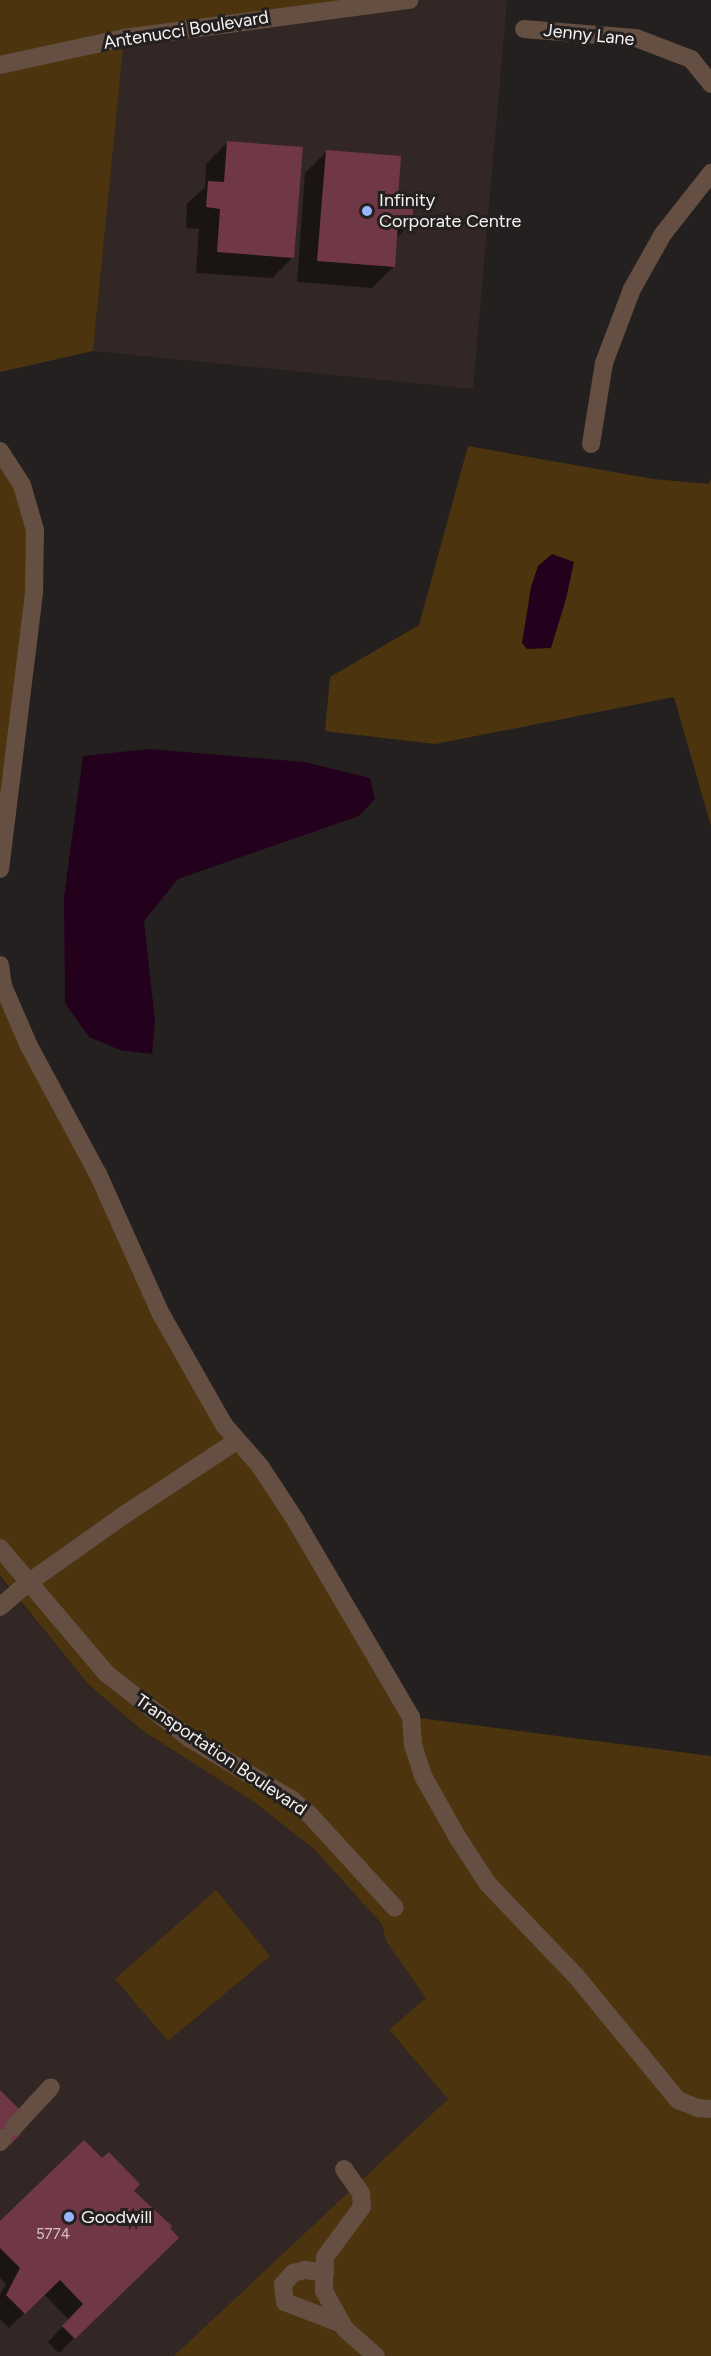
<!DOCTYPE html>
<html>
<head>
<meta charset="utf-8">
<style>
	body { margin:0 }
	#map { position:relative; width:711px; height:2356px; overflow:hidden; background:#24201f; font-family:Figtree,sans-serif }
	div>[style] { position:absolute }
	.built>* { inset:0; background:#322725 }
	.green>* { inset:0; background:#4c350e }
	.water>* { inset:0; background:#23001b }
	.shadow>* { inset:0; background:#0007 }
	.building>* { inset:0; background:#703747 }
	.minor>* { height:18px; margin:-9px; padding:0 9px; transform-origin:9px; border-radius:9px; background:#654f42 }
	.dots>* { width:16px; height:16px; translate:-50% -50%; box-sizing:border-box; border:3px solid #24201f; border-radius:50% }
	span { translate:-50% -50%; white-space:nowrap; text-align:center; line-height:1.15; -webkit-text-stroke:6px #24201f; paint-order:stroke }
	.number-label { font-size:15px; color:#d4c3c7 }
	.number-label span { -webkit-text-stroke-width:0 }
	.street-label { font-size:18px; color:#f6f2f2 }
	.poi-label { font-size:18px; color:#f6f2f2 }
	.left { translate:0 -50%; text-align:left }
</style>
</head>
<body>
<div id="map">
	<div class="built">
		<div style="clip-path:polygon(408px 0,507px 0,473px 389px,93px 351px,124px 38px)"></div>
		<div style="clip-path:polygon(0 1578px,89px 1685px,143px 1731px,254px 1802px,314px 1849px,383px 1924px,386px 1941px,426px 1998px,389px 2031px,448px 2099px,197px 2356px,0 2356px)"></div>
	</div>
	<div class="green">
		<div style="clip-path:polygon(0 0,409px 0,124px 38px,93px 351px,0 372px)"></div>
		<div style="clip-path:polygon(468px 446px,653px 479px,709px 484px,711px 479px,711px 826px,674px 697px,435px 744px,325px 731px,330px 677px,419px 625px)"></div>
		<div style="clip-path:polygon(0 451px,35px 530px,0 869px)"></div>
		<div style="clip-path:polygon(0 965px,161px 1314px,411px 1717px,711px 1756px,711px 2356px,174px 2356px,448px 2099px,389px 2030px,426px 1998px,386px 1941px,382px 1924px,314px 1849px,254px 1802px,143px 1731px,89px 1685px,0 1576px)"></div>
		<div style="clip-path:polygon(216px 1890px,270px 1956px,168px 2041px,115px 1979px)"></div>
	</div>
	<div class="water">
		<div style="clip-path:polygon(552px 554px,574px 562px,566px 599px,551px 648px,527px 649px,522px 643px,531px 587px,538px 566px)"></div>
		<div style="clip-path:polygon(149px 749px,304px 762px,370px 778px,375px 799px,359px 816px,178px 879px,144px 921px,155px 1021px,152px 1054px,120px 1050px,89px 1037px,65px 1003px,64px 897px,83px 756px)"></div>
	</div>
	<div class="shadow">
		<div style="clip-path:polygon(228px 142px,293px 257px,272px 278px,196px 273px,199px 229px,186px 228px,187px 204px,205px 187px,206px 164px)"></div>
		<div style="clip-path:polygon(326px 152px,397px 199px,411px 224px,395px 239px,393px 267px,372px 288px,297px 282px,305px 173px)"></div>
		<div style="clip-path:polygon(132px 2191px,162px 2253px,59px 2353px,48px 2342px,69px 2320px,44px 2294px,9px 2328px,0 2319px,0 2295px,6px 2284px,0 2278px,0 2224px)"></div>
	</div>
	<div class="building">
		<div style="clip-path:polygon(227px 141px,303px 147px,294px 258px,217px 252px,220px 209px,206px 207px,208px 181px,224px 182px)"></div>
		<div style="clip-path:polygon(326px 150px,401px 156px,398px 197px,414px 199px,412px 225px,398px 224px,395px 267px,317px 261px)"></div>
		<div style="clip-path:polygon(0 2090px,22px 2112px,10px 2122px,21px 2134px,10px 2145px,0 2135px)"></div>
		<div style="clip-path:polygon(84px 2140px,102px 2158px,109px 2152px,140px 2184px,134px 2191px,172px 2226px,170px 2228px,179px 2238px,75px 2339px,62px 2326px,83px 2304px,60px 2280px,25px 2314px,6px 2295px,20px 2268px,0 2248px,0 2221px)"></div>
	</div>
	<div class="minor">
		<div style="left:524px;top:29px;width:112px;rotate:4.6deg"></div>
		<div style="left:636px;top:38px;width:59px;rotate:20.9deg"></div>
		<div style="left:691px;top:59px;width:32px;rotate:51deg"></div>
		<div style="left:0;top:65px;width:127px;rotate:-12.3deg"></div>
		<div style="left:124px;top:38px;width:288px;rotate:-7.6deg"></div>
		<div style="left:591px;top:444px;width:82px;rotate:-80.9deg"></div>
		<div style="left:604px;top:363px;width:79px;rotate:-69.3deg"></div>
		<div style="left:632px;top:289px;width:63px;rotate:-60.6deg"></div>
		<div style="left:663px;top:234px;width:78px;rotate:-51.8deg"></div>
		<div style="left:0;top:451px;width:40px;rotate:57.1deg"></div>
		<div style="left:22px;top:485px;width:47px;rotate:73.9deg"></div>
		<div style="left:35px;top:530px;width:63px;rotate:90.9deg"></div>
		<div style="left:34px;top:593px;width:278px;rotate:97deg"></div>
		<div style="left:0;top:965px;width:21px;rotate:82deg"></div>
		<div style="left:3px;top:986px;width:65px;rotate:66.6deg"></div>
		<div style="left:29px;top:1046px;width:145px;rotate:61.7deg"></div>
		<div style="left:98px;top:1174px;width:154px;rotate:65.8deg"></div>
		<div style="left:161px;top:1314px;width:128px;rotate:60.4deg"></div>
		<div style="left:224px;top:1425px;width:55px;rotate:48.7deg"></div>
		<div style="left:260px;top:1466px;width:66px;rotate:56.8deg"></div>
		<div style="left:296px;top:1521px;width:227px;rotate:59.6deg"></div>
		<div style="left:411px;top:1717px;width:28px;rotate:86deg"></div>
		<div style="left:413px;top:1745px;width:33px;rotate:72deg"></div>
		<div style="left:423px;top:1776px;width:71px;rotate:60.6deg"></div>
		<div style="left:458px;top:1838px;width:55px;rotate:56.9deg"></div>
		<div style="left:488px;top:1884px;width:127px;rotate:46.3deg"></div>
		<div style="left:576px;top:1976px;width:161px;rotate:50.6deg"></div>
		<div style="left:678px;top:2100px;width:22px;rotate:22deg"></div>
		<div style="left:698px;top:2108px;width:13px;rotate:4deg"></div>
		<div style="left:0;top:1548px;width:165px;rotate:49.7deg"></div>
		<div style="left:107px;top:1674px;width:104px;rotate:38deg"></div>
		<div style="left:189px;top:1738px;width:119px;rotate:30.9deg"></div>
		<div style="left:291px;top:1799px;width:23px;rotate:40deg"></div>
		<div style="left:309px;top:1814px;width:127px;rotate:47.5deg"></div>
		<div style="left:0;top:1607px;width:37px;rotate:-41deg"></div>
		<div style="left:28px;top:1583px;width:118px;rotate:-35.3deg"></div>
		<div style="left:124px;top:1515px;width:136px;rotate:-33.3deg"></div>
		<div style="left:14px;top:2127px;width:54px;rotate:-47.2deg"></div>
		<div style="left:0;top:2142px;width:5px;rotate:-53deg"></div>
		<div style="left:344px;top:2169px;width:29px;rotate:55deg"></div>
		<div style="left:361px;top:2193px;width:14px;rotate:86deg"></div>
		<div style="left:362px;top:2207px;width:62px;rotate:126.5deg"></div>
		<div style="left:325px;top:2257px;width:34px;rotate:92deg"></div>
		<div style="left:324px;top:2291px;width:43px;rotate:61.1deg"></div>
		<div style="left:345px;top:2329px;width:41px;rotate:41.1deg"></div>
		<div style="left:325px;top:2273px;width:20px;rotate:-171deg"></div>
		<div style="left:305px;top:2270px;width:12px;rotate:166deg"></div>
		<div style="left:293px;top:2273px;width:15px;rotate:132deg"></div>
		<div style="left:283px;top:2284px;width:18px;rotate:84deg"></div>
		<div style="left:285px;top:2302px;width:61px;rotate:21.1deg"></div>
	</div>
	<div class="dots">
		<div style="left:367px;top:211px;background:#97b6fd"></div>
		<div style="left:69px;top:2217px;background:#97b6fd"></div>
	</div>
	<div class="number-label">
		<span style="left:53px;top:2235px">5774</span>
	</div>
	<div class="street-label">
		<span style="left:186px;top:30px;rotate:-9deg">Antenucci Boulevard</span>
		<span style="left:589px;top:35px;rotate:6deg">Jenny Lane</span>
		<span style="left:221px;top:1755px;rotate:34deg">Transportation Boulevard</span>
	</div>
	<div class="poi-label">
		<span class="left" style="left:379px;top:211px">Infinity<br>Corporate Centre</span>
		<span class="left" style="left:81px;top:2217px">Goodwill</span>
	</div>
</div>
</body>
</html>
